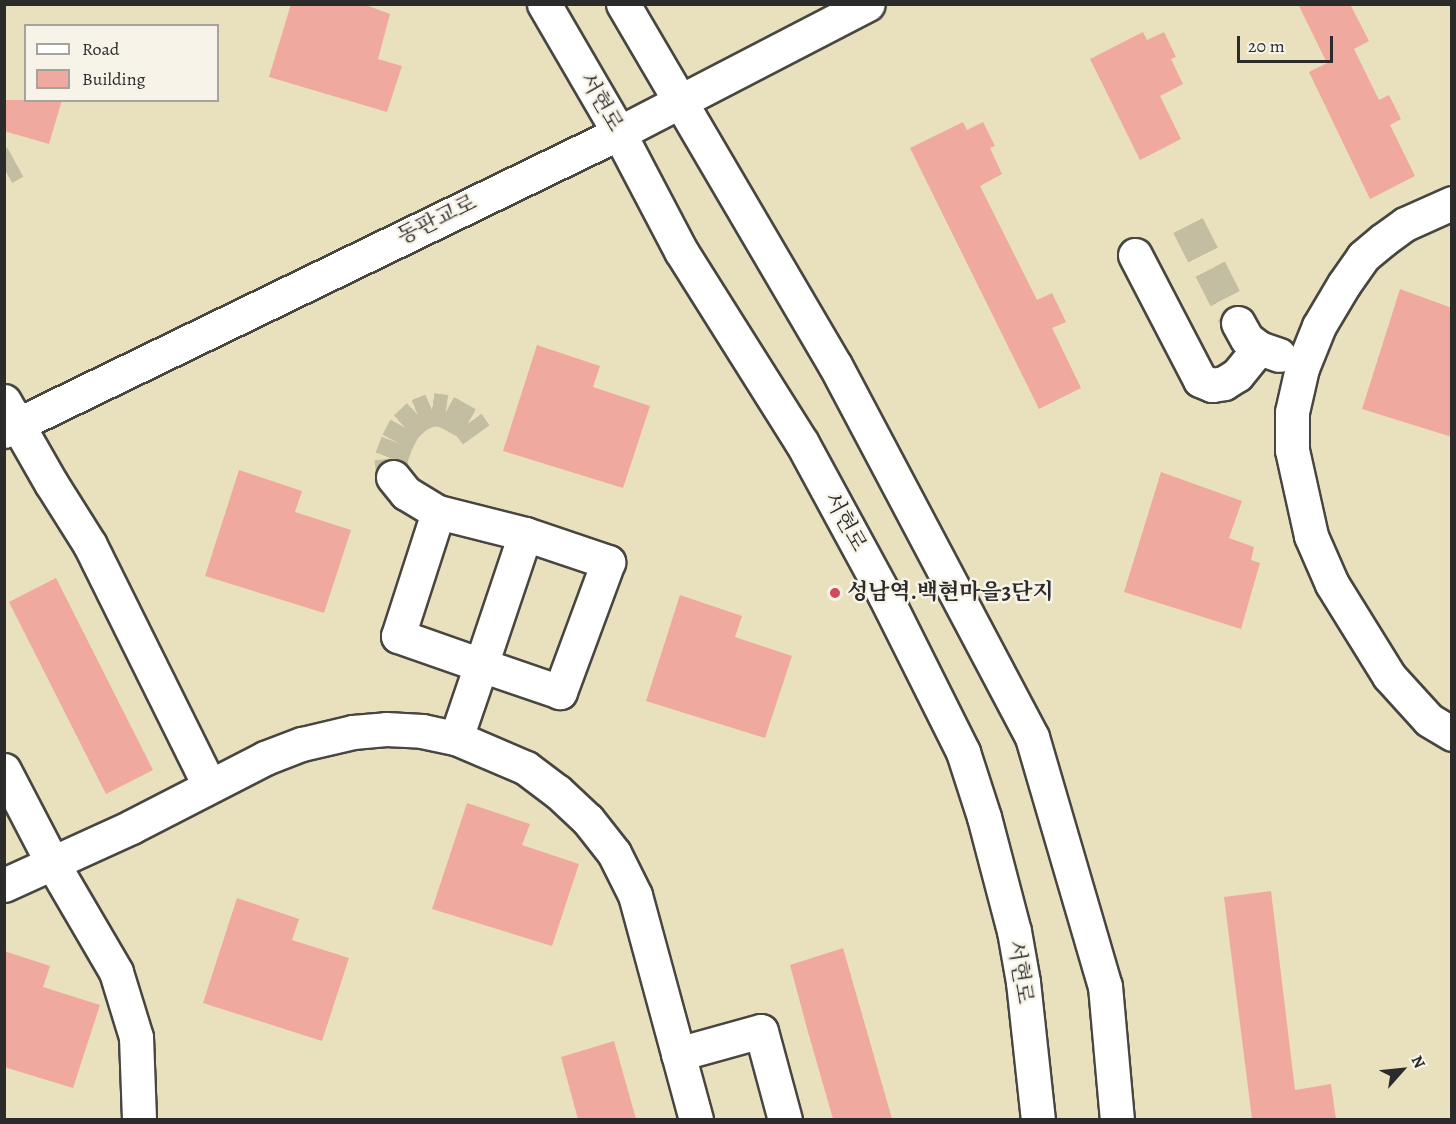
<!DOCTYPE html>
<html>
<head>
<meta charset="utf-8">
<style>
	body { margin:0 }
	#map { position:relative; width:1456px; height:1124px; overflow:hidden; background:#e9e1be; font-family:Alegreya,"Noto Serif KR",serif }
	div>[style] { position:absolute }
	.building>* { inset:0; background:#f0a99e }
	.minor-tunnel>* { height:33px; margin-top:-16.5px; transform-origin:0; background:repeating-linear-gradient(90deg,#c3bda1 0 33px,transparent 0 49px) }
	.roads { filter:drop-shadow(2px 0 #484641) drop-shadow(-2px 0 #484641) drop-shadow(0 2px #484641) drop-shadow(0 -2px #484641) }
	.minor>* { height:33px; margin:-16.5px; padding:0 16.5px; transform-origin:16.5px; border-radius:16.5px; background:#fff }
	.major>* { height:33px; margin:-16.5px; padding:0 16.5px; transform-origin:16.5px; border-radius:16.5px; background:#fff }
	.dots>* { width:16px; height:16px; translate:-50% -50%; box-sizing:border-box; border:3px solid #f7f3e8; border-radius:50% }
	span { translate:-50% -50%; white-space:nowrap; text-align:center; line-height:1.15; -webkit-text-stroke:5px #f7f3e8; paint-order:stroke }
	.street-label { font-size:22px; color:#2b2b2b }
	.poi-label { font-size:22px; color:#2b2b2b; font-weight:700 }
	.left { translate:0 -50%; text-align:left }
	.frame { position:absolute; inset:0; border:6px solid #2b2b2b; pointer-events:none }
	.legend { position:absolute; left:24px; top:24px; width:195px; height:78px; box-sizing:border-box; background:#f7f3e8; border:2px solid #a5a39c; margin:0; padding:8px 10px; list-style:none; font-size:18px; color:#2b2b2b }
	.legend li { display:flex; align-items:center; gap:12px; height:30px }
	.legend b { width:30px; border:2px solid #a5a39c }
	.north { position:absolute; left:1372px; top:1040px; width:60px; height:60px; -webkit-text-stroke:4px #f7f3e8; paint-order:stroke; rotate:63deg; font-size:16px; font-weight:700; line-height:24px; text-align:center; color:#2b2b2b }
	.north::after { content:''; display:block; margin:auto; width:21px; height:27px; background:#2b2b2b; clip-path:polygon(50% 0,100% 100%,50% 72%,0 100%) }
	.scale { position:absolute; left:1237px; top:36px; width:96px; height:27px; box-sizing:border-box; border:3px solid #2b2b2b; border-top:0; padding-left:8px; font-size:18px; line-height:21px; white-space:nowrap; color:#2b2b2b; -webkit-text-stroke:4px #f7f3e8; paint-order:stroke }
</style>
</head>
<body>
<div id="map">
	<div class="building">
		<div style="clip-path:polygon(291px 4px,363px 4px,390px 14px,378px 59px,402px 66px,387px 112px,269px 77px)"></div>
		<div style="clip-path:polygon(1298px 4px,1350px 4px,1369px 41px,1354px 49px,1379px 100px,1389px 95px,1401px 119px,1390px 125px,1415px 176px,1370px 199px,1309px 72px,1327px 63px)"></div>
		<div style="clip-path:polygon(1143px 32px,1147px 40px,1164px 32px,1176px 57px,1171px 59px,1183px 84px,1160px 96px,1181px 139px,1140px 160px,1090px 59px)"></div>
		<div style="clip-path:polygon(4px 100px,62px 100px,49px 144px,4px 131px)"></div>
		<div style="clip-path:polygon(963px 122px,967px 130px,983px 122px,995px 146px,990px 148px,1002px 174px,980px 186px,1037px 300px,1052px 293px,1066px 322px,1052px 328px,1081px 388px,1039px 409px,910px 148px)"></div>
		<div style="clip-path:polygon(1400px 289px,1452px 308px,1452px 437px,1362px 409px)"></div>
		<div style="clip-path:polygon(537px 345px,600px 366px,593px 387px,650px 406px,623px 488px,503px 451px)"></div>
		<div style="clip-path:polygon(239px 470px,302px 491px,295px 512px,351px 530px,324px 613px,205px 576px)"></div>
		<div style="clip-path:polygon(1161px 472px,1242px 501px,1229px 538px,1254px 547px,1251px 560px,1260px 563px,1241px 629px,1124px 592px)"></div>
		<div style="clip-path:polygon(56px 578px,153px 770px,106px 794px,9px 602px)"></div>
		<div style="clip-path:polygon(680px 595px,742px 616px,735px 637px,792px 656px,765px 738px,646px 701px)"></div>
		<div style="clip-path:polygon(467px 803px,530px 824px,522px 845px,579px 864px,552px 946px,432px 909px)"></div>
		<div style="clip-path:polygon(1271px 891px,1295px 1090px,1331px 1084px,1336px 1119px,1252px 1119px,1224px 897px)"></div>
		<div style="clip-path:polygon(237px 898px,299px 919px,292px 940px,349px 958px,322px 1041px,203px 1003px)"></div>
		<div style="clip-path:polygon(843px 948px,892px 1119px,833px 1119px,808px 1032px,790px 965px)"></div>
		<div style="clip-path:polygon(4px 951px,50px 966px,43px 987px,100px 1005px,73px 1088px,4px 1067px)"></div>
		<div style="clip-path:polygon(614px 1041px,636px 1119px,578px 1119px,561px 1057px)"></div>
	</div>
	<div class="minor-tunnel">
		<div style="left:4px;top:168px;width:13px;rotate:-29deg"></div>
		<div style="left:1188px;top:225px;width:110px;rotate:63deg"></div>
		<div style="left:393px;top:477px;width:19px;rotate:-96deg"></div>
		<div style="left:391px;top:458px;width:17px;rotate:-69deg"></div>
		<div style="left:397px;top:442px;width:17px;rotate:-62deg"></div>
		<div style="left:405px;top:427px;width:18px;rotate:-43deg"></div>
		<div style="left:418px;top:415px;width:15px;rotate:-23deg"></div>
		<div style="left:432px;top:409px;width:14px;rotate:8deg"></div>
		<div style="left:446px;top:411px;width:25px;rotate:29deg"></div>
		<div style="left:468px;top:423px;width:14px;rotate:54deg"></div>
	</div>
	<div class="roads">
		<div class="minor">
			<div style="left:1452px;top:203px;width:51px;rotate:155.9deg"></div>
			<div style="left:1405px;top:224px;width:27px;rotate:144deg"></div>
			<div style="left:1383px;top:240px;width:26px;rotate:140deg"></div>
			<div style="left:1363px;top:257px;width:33px;rotate:125deg"></div>
			<div style="left:1344px;top:284px;width:49px;rotate:120.8deg"></div>
			<div style="left:1319px;top:326px;width:45px;rotate:112deg"></div>
			<div style="left:1302px;top:368px;width:45px;rotate:102.8deg"></div>
			<div style="left:1292px;top:412px;width:38px;rotate:90deg"></div>
			<div style="left:1292px;top:450px;width:88px;rotate:77.5deg"></div>
			<div style="left:1311px;top:536px;width:52px;rotate:66.4deg"></div>
			<div style="left:1332px;top:584px;width:108px;rotate:58.2deg"></div>
			<div style="left:1389px;top:676px;width:59px;rotate:47.7deg"></div>
			<div style="left:1429px;top:720px;width:27px;rotate:31deg"></div>
			<div style="left:1135px;top:255px;width:141px;rotate:62.5deg"></div>
			<div style="left:1200px;top:380px;width:13px;rotate:23deg"></div>
			<div style="left:1212px;top:385px;width:12px;rotate:-9deg"></div>
			<div style="left:1224px;top:383px;width:15px;rotate:-32deg"></div>
			<div style="left:1237px;top:375px;width:35px;rotate:-51deg"></div>
			<div style="left:1238px;top:323px;width:18px;rotate:61deg"></div>
			<div style="left:1247px;top:339px;width:15px;rotate:37deg"></div>
			<div style="left:1259px;top:348px;width:21px;rotate:19deg"></div>
			<div style="left:4px;top:401px;width:95px;rotate:60.2deg"></div>
			<div style="left:51px;top:483px;width:73px;rotate:57.8deg"></div>
			<div style="left:90px;top:545px;width:268px;rotate:63.6deg"></div>
			<div style="left:393px;top:477px;width:21px;rotate:51deg"></div>
			<div style="left:406px;top:493px;width:37px;rotate:31deg"></div>
			<div style="left:456px;top:738px;width:77px;rotate:-71.1deg"></div>
			<div style="left:481px;top:665px;width:138px;rotate:-71.4deg"></div>
			<div style="left:525px;top:534px;width:88px;rotate:18.6deg"></div>
			<div style="left:608px;top:562px;width:139px;rotate:110.3deg"></div>
			<div style="left:560px;top:692px;width:83px;rotate:-161.1deg"></div>
			<div style="left:481px;top:665px;width:88px;rotate:-160.7deg"></div>
			<div style="left:398px;top:636px;width:130px;rotate:-72.1deg"></div>
			<div style="left:438px;top:512px;width:90px;rotate:14.2deg"></div>
			<div style="left:4px;top:770px;width:106px;rotate:62.5deg"></div>
			<div style="left:53px;top:864px;width:125px;rotate:59.7deg"></div>
			<div style="left:116px;top:972px;width:68px;rotate:72.9deg"></div>
			<div style="left:136px;top:1037px;width:83px;rotate:87.9deg"></div>
			<div style="left:4px;top:885px;width:140px;rotate:-24.5deg"></div>
			<div style="left:131px;top:827px;width:151px;rotate:-27.2deg"></div>
			<div style="left:265px;top:758px;width:40px;rotate:-21deg"></div>
			<div style="left:302px;top:744px;width:52px;rotate:-13.2deg"></div>
			<div style="left:353px;top:732px;width:33px;rotate:-5deg"></div>
			<div style="left:386px;top:729px;width:36px;rotate:3deg"></div>
			<div style="left:422px;top:731px;width:35px;rotate:12deg"></div>
			<div style="left:456px;top:738px;width:76px;rotate:23.2deg"></div>
			<div style="left:526px;top:768px;width:39px;rotate:37deg"></div>
			<div style="left:557px;top:791px;width:42px;rotate:43.1deg"></div>
			<div style="left:588px;top:820px;width:42px;rotate:51.8deg"></div>
			<div style="left:614px;top:853px;width:47px;rotate:63.4deg"></div>
			<div style="left:635px;top:895px;width:233px;rotate:74.8deg"></div>
			<div style="left:678px;top:1054px;width:86px;rotate:-15.5deg"></div>
			<div style="left:761px;top:1031px;width:92px;rotate:74.9deg"></div>
		</div>
		<div class="major">
			<div style="left:544px;top:4px;width:149px;rotate:59.8deg"></div>
			<div style="left:619px;top:133px;width:133px;rotate:62.3deg"></div>
			<div style="left:681px;top:251px;width:227px;rotate:57.8deg"></div>
			<div style="left:802px;top:443px;width:172px;rotate:61.5deg"></div>
			<div style="left:884px;top:594px;width:177px;rotate:63.4deg"></div>
			<div style="left:963px;top:752px;width:68px;rotate:72.1deg"></div>
			<div style="left:984px;top:817px;width:118px;rotate:75.3deg"></div>
			<div style="left:1014px;top:931px;width:52px;rotate:80deg"></div>
			<div style="left:1023px;top:982px;width:139px;rotate:83.8deg"></div>
			<div style="left:623px;top:4px;width:419px;rotate:59.6deg"></div>
			<div style="left:835px;top:365px;width:421px;rotate:62.1deg"></div>
			<div style="left:1032px;top:737px;width:259px;rotate:73.7deg"></div>
			<div style="left:1105px;top:986px;width:135px;rotate:84.9deg"></div>
			<div style="left:4px;top:431px;width:683px;rotate:-25.85deg"></div>
			<div style="left:619px;top:133px;width:280px;rotate:-27.4deg"></div>
		</div>
	</div>
	<div class="dots">
		<div style="left:835px;top:593px;background:#d1495b"></div>
	</div>
	<div class="street-label">
		<span style="left:601px;top:102px;rotate:60deg">서현로</span>
		<span style="left:437px;top:220px;rotate:-26deg">동판교로</span>
		<span style="left:845px;top:522px;rotate:61deg">서현로</span>
		<span style="left:1020px;top:972px;rotate:81deg">서현로</span>
	</div>
	<div class="poi-label">
		<span class="left" style="left:847px;top:593px">성남역.백현마을3단지</span>
	</div>
	<div class="frame"></div>
	<ul class="legend">
	<li><b style="height:8px;background:#fff"></b>Road</li>
	<li><b style="height:16px;background:#f0a99e"></b>Building</li>
	</ul>
	<div class="north">N</div>
	<div class="scale">20 m</div>
</div>
</body>
</html>
